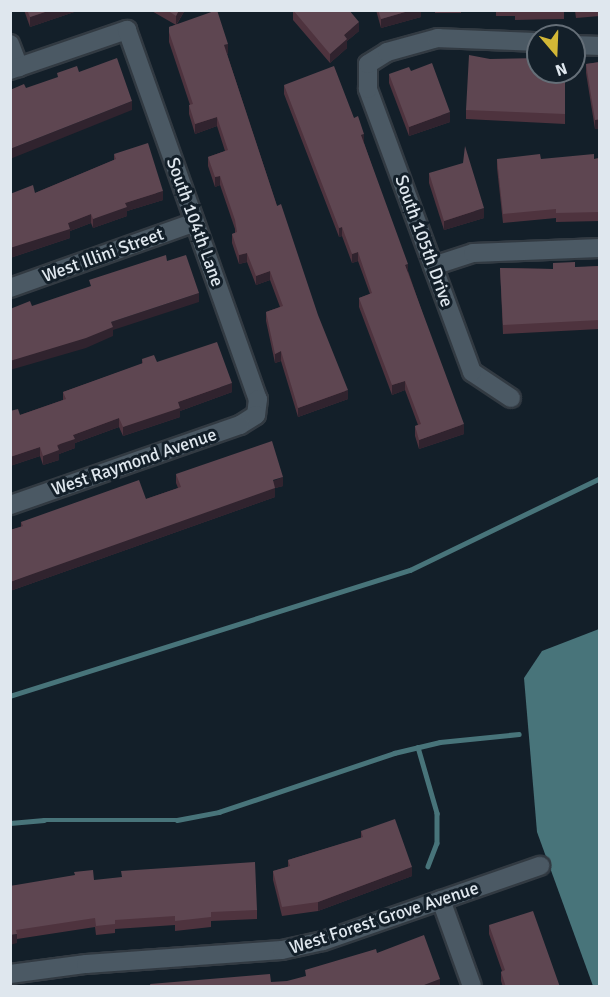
<!DOCTYPE html>
<html>
<head>
<meta charset="utf-8">
<style>
	body { margin:0 }
	#map { position:relative; width:610px; height:997px; overflow:hidden; background:#131f29; font-family:Signika,sans-serif }
	div>[style] { position:absolute }
	.water>* { inset:0; background:#48747a }
	.stream>* { height:4.5px; margin:-2.25px; padding:0 2.25px; transform-origin:2.25px; border-radius:2.25px; background:#48747a }
	.roads { filter:drop-shadow(2px 0 #323a42) drop-shadow(-2px 0 #323a42) drop-shadow(0 2px #323a42) drop-shadow(0 -2px #323a42) }
	.minor>* { height:18px; margin:-9px; padding:0 9px; transform-origin:9px; border-radius:9px; background:#4b5964 }
	.wall>* { inset:0; background:#4e333e }
	.shaded-wall>* { inset:0; background:#30232e }
	.building>* { inset:0; background:#5e4651 }
	span { translate:-50% -50%; white-space:nowrap; text-align:center; line-height:1.15; -webkit-text-stroke:6px #131f29; paint-order:stroke }
	.street-label { font-size:18px; color:#dfe7ee }
	.frame { position:absolute; inset:0; border:12px solid #dfe7ee; pointer-events:none }
	.north { position:absolute; left:526px; top:24px; width:60px; height:60px; box-sizing:border-box; background:#131f29; border:2px solid #656f78; border-radius:50%; rotate:161deg; font-size:16px; font-weight:700; line-height:24px; text-align:center; color:#dfe7ee }
	.north::after { content:''; display:block; margin:auto; width:21px; height:27px; background:#d2b736; clip-path:polygon(50% 0,100% 100%,50% 72%,0 100%) }
</style>
</head>
<body>
<div id="map">
	<div class="water">
		<div style="clip-path:polygon(599px 629px,599px 986px,593px 986px,537px 832px,524px 678px,542px 651px)"></div>
	</div>
	<div class="stream">
		<div style="left:10px;top:696px;width:419px;rotate:-17.5deg"></div>
		<div style="left:410px;top:570px;width:211px;rotate:-25.8deg"></div>
		<div style="left:418px;top:747px;width:69px;rotate:73.9deg"></div>
		<div style="left:437px;top:813px;width:30px;rotate:90deg"></div>
		<div style="left:437px;top:843px;width:25px;rotate:111deg"></div>
		<div style="left:10px;top:823px;width:34px;rotate:-5deg"></div>
		<div style="left:44px;top:820px;width:133px"></div>
		<div style="left:177px;top:820px;width:43px;rotate:-10.8deg"></div>
		<div style="left:219px;top:812px;width:185px;rotate:-18.6deg"></div>
		<div style="left:394px;top:753px;width:47px;rotate:-13.4deg"></div>
		<div style="left:440px;top:742px;width:79px;rotate:-5.8deg"></div>
	</div>
	<div class="roads">
		<div class="minor">
			<div style="left:10px;top:44px;width:25px;rotate:69deg"></div>
			<div style="left:574px;top:45px;width:26px;rotate:2deg"></div>
			<div style="left:10px;top:70px;width:124px;rotate:-18.9deg"></div>
			<div style="left:127px;top:30px;width:392px;rotate:70.5deg"></div>
			<div style="left:258px;top:399px;width:16px;rotate:97deg"></div>
			<div style="left:256px;top:415px;width:19px;rotate:148deg"></div>
			<div style="left:240px;top:425px;width:244px;rotate:160.8deg"></div>
			<div style="left:433px;top:266px;width:42px;rotate:-18deg"></div>
			<div style="left:473px;top:253px;width:127px;rotate:-2.3deg"></div>
			<div style="left:10px;top:288px;width:196px;rotate:-19.6deg"></div>
			<div style="left:511px;top:398px;width:47px;rotate:-146.3deg"></div>
			<div style="left:472px;top:372px;width:302px;rotate:-110.2deg"></div>
			<div style="left:368px;top:89px;width:25px;rotate:-90deg"></div>
			<div style="left:368px;top:64px;width:22px;rotate:-32deg"></div>
			<div style="left:387px;top:52px;width:53px;rotate:-15.4deg"></div>
			<div style="left:438px;top:38px;width:100px;rotate:2.3deg"></div>
			<div style="left:441px;top:900px;width:91px;rotate:70.2deg"></div>
			<div style="left:10px;top:974px;width:77px;rotate:-7.5deg"></div>
			<div style="left:86px;top:964px;width:196px;rotate:-4.1deg"></div>
			<div style="left:282px;top:950px;width:42px;rotate:-12.4deg"></div>
			<div style="left:323px;top:941px;width:230px;rotate:-19.1deg"></div>
		</div>
	</div>
	<div class="wall">
		<div style="clip-path:polygon(24px 10px,80px 10px,30px 27px)"></div>
		<div style="clip-path:polygon(150px 10px,185px 10px,177px 24px,228px 53px,227px 54px,277px 206px,348px 399px,298px 417px,281px 361px,275px 363px,266px 321px,266px 312px,280px 307px,270px 280px,256px 285px,247px 262px,239px 264px,232px 243px,232px 234px,235px 233px,235px 229px,220px 185px,215px 187px,208px 166px,208px 157px,225px 151px,217px 126px,195px 134px,189px 114px,189px 105px,190px 105px,169px 42px,169px 27px,176px 25px)"></div>
		<div style="clip-path:polygon(293px 10px,359px 31px,347px 41px,347px 48px,330px 63px,293px 20px)"></div>
		<div style="clip-path:polygon(376px 10px,421px 10px,421px 17px,381px 28px)"></div>
		<div style="clip-path:polygon(435px 10px,461px 10px,461px 13px,435px 13px)"></div>
		<div style="clip-path:polygon(496px 10px,600px 10px,600px 16px,576px 18px,575px 11px,564px 12px,564px 19px,515px 20px,515px 16px,496px 16px)"></div>
		<div style="clip-path:polygon(490px 59px,538px 72px,565px 72px,565px 124px,466px 119px,466px 110px)"></div>
		<div style="clip-path:polygon(600px 62px,600px 129px,595px 129px,586px 73px,586px 64px)"></div>
		<div style="clip-path:polygon(389px 74px,450px 122px,409px 136px,389px 83px)"></div>
		<div style="clip-path:polygon(284px 85px,354px 118px,364px 143px,464px 434px,419px 449px,415px 436px,415px 426px,418px 425px,405px 390px,392px 395px,359px 307px,359px 298px,370px 294px,358px 261px,352px 263px,342px 236px,339px 237px,284px 94px)"></div>
		<div style="clip-path:polygon(114px 154px,163px 200px,127px 211px,127px 216px,93px 228px,91px 223px,70px 231px,70px 238px,10px 258px,10px 194px,35px 193px,114px 160px)"></div>
		<div style="clip-path:polygon(600px 158px,600px 221px,556px 222px,556px 218px,503px 223px,497px 168px,497px 159px,594px 159px)"></div>
		<div style="clip-path:polygon(429px 173px,484px 218px,444px 230px,429px 183px)"></div>
		<div style="clip-path:polygon(600px 266px,600px 329px,503px 334px,500px 268px,553px 269px)"></div>
		<div style="clip-path:polygon(142px 359px,157px 362px,232px 392px,180px 411px,180px 417px,123px 436px,119px 427px,75px 443px,75px 448px,59px 454px,59px 460px,43px 465px,40px 456px,10px 466px,10px 411px,20px 415px,63px 400px,63px 392px,142px 364px)"></div>
		<div style="clip-path:polygon(176px 474px,283px 486px,275px 488px,275px 497px,10px 591px,10px 530px,21px 527px,21px 522px,146px 499px,178px 488px,176px 483px)"></div>
		<div style="clip-path:polygon(361px 831px,412px 876px,318px 911px,282px 916px,273px 880px,273px 871px,288px 867px,288px 860px,361px 838px)"></div>
		<div style="clip-path:polygon(94px 880px,257px 910px,257px 919px,211px 921px,211px 927px,175px 931px,175px 925px,115px 929px,115px 933px,96px 935px,95px 927px,17px 939px,17px 943px,10px 886px)"></div>
		<div style="clip-path:polygon(489px 925px,560px 987px,503px 987px,501px 981px,501px 972px,502px 971px,489px 934px)"></div>
	</div>
	<div class="shaded-wall">
		<div style="clip-path:polygon(51px 10px,80px 10px,30px 27px,30px 17px)"></div>
		<div style="clip-path:polygon(179px 10px,185px 10px,176px 25px,176px 16px)"></div>
		<div style="clip-path:polygon(412px 10px,421px 10px,421px 17px,381px 28px,381px 19px)"></div>
		<div style="clip-path:polygon(359px 22px,359px 31px,347px 41px,347px 48px,330px 63px,330px 54px,344px 35px)"></div>
		<div style="clip-path:polygon(228px 44px,228px 53px,224px 55px,224px 45px)"></div>
		<div style="clip-path:polygon(132px 101px,132px 110px,10px 159px,10px 149px)"></div>
		<div style="clip-path:polygon(450px 112px,450px 122px,409px 136px,409px 127px)"></div>
		<div style="clip-path:polygon(217px 117px,217px 126px,195px 134px,195px 124px)"></div>
		<div style="clip-path:polygon(600px 119px,600px 129px,595px 129px,595px 120px)"></div>
		<div style="clip-path:polygon(364px 134px,364px 143px,361px 145px,361px 135px)"></div>
		<div style="clip-path:polygon(220px 176px,220px 185px,215px 187px,215px 177px)"></div>
		<div style="clip-path:polygon(163px 191px,163px 200px,127px 211px,127px 216px,93px 228px,93px 219px,125px 203px)"></div>
		<div style="clip-path:polygon(484px 208px,484px 218px,444px 230px,444px 221px)"></div>
		<div style="clip-path:polygon(91px 214px,91px 223px,70px 231px,70px 238px,10px 258px,10px 248px,68px 223px)"></div>
		<div style="clip-path:polygon(342px 227px,342px 236px,339px 237px,339px 228px)"></div>
		<div style="clip-path:polygon(358px 252px,358px 261px,352px 263px,352px 254px)"></div>
		<div style="clip-path:polygon(247px 253px,247px 262px,239px 264px,239px 255px)"></div>
		<div style="clip-path:polygon(408px 264px,408px 273px,405px 265px)"></div>
		<div style="clip-path:polygon(270px 271px,270px 280px,256px 285px,256px 276px)"></div>
		<div style="clip-path:polygon(199px 293px,199px 302px,113px 330px,113px 336px,86px 348px,10px 370px,10px 361px,111px 322px)"></div>
		<div style="clip-path:polygon(281px 351px,281px 361px,275px 363px,275px 354px)"></div>
		<div style="clip-path:polygon(405px 381px,405px 390px,392px 395px,392px 385px)"></div>
		<div style="clip-path:polygon(232px 383px,232px 392px,180px 411px,180px 417px,123px 436px,123px 427px,178px 402px)"></div>
		<div style="clip-path:polygon(348px 390px,348px 399px,298px 417px,298px 408px)"></div>
		<div style="clip-path:polygon(119px 418px,119px 427px,75px 443px,75px 448px,59px 454px,59px 460px,43px 465px,43px 456px,73px 435px)"></div>
		<div style="clip-path:polygon(464px 424px,464px 434px,419px 449px,419px 440px)"></div>
		<div style="clip-path:polygon(40px 447px,40px 456px,10px 466px,10px 457px)"></div>
		<div style="clip-path:polygon(283px 477px,283px 486px,275px 488px,275px 497px,10px 591px,10px 582px)"></div>
		<div style="clip-path:polygon(412px 867px,412px 876px,318px 911px,318px 902px)"></div>
		<div style="clip-path:polygon(17px 934px,17px 943px,10px 945px,10px 935px)"></div>
		<div style="clip-path:polygon(440px 979px,440px 987px,419px 987px)"></div>
	</div>
	<div class="building">
		<div style="clip-path:polygon(27px 10px,51px 10px,30px 17px)"></div>
		<div style="clip-path:polygon(167px 10px,179px 10px,176px 16px)"></div>
		<div style="clip-path:polygon(217px 10px,228px 44px,224px 45px,277px 206px,281px 204px,318px 315px,348px 390px,298px 408px,281px 351px,275px 354px,266px 312px,283px 306px,270px 271px,256px 276px,247px 253px,239px 255px,232px 234px,237px 232px,235px 220px,220px 176px,215px 177px,208px 157px,228px 150px,217px 117px,195px 124px,189px 105px,193px 104px,169px 32px,169px 27px)"></div>
		<div style="clip-path:polygon(293px 10px,349px 10px,359px 22px,344px 35px,347px 39px,330px 54px)"></div>
		<div style="clip-path:polygon(378px 10px,412px 10px,381px 19px)"></div>
		<div style="clip-path:polygon(469px 55px,490px 59px,538px 58px,538px 72px,565px 72px,565px 114px,466px 110px)"></div>
		<div style="clip-path:polygon(117px 58px,132px 101px,10px 149px,10px 90px,24px 84px,26px 88px,58px 77px,57px 73px,77px 66px,79px 72px)"></div>
		<div style="clip-path:polygon(600px 62px,600px 119px,595px 120px,586px 64px)"></div>
		<div style="clip-path:polygon(432px 63px,450px 112px,409px 127px,389px 74px,409px 67px,411px 71px)"></div>
		<div style="clip-path:polygon(334px 66px,354px 118px,358px 116px,364px 134px,361px 135px,408px 264px,405px 265px,464px 424px,419px 440px,415px 426px,421px 424px,405px 381px,392px 385px,359px 298px,372px 293px,358px 252px,352px 254px,342px 227px,339px 228px,284px 85px)"></div>
		<div style="clip-path:polygon(148px 143px,163px 191px,125px 203px,127px 207px,93px 219px,91px 214px,68px 223px,70px 229px,10px 248px,10px 194px,33px 185px,35px 193px,116px 159px,114px 154px)"></div>
		<div style="clip-path:polygon(465px 146px,484px 208px,444px 221px,429px 173px,463px 163px)"></div>
		<div style="clip-path:polygon(540px 154px,541px 159px,594px 154px,594px 159px,600px 158px,600px 212px,556px 213px,556px 209px,503px 214px,497px 159px)"></div>
		<div style="clip-path:polygon(166px 255px,167px 261px,186px 255px,199px 293px,111px 322px,113px 327px,86px 338px,10px 361px,10px 309px,30px 301px,32px 306px,91px 286px,89px 280px)"></div>
		<div style="clip-path:polygon(575px 262px,575px 267px,600px 266px,600px 320px,503px 325px,500px 268px,553px 269px,553px 263px)"></div>
		<div style="clip-path:polygon(217px 342px,232px 383px,178px 402px,180px 408px,123px 427px,119px 418px,73px 435px,75px 439px,57px 445px,59px 450px,43px 456px,40px 447px,10px 457px,10px 411px,18px 409px,20px 415px,66px 399px,63px 392px,143px 363px,142px 359px,154px 355px,157px 362px)"></div>
		<div style="clip-path:polygon(272px 441px,283px 477px,273px 480px,275px 488px,10px 582px,10px 530px,23px 526px,21px 522px,139px 480px,146px 499px,181px 487px,176px 474px)"></div>
		<div style="clip-path:polygon(395px 819px,412px 867px,318px 902px,282px 907px,273px 871px,290px 866px,288px 860px,363px 837px,361px 831px)"></div>
		<div style="clip-path:polygon(255px 862px,257px 910px,211px 912px,211px 917px,175px 921px,175px 916px,115px 920px,115px 924px,96px 926px,95px 918px,16px 930px,17px 934px,10px 935px,10px 886px,75px 875px,74px 872px,93px 870px,94px 880px,122px 877px,121px 871px)"></div>
		<div style="clip-path:polygon(533px 911px,560px 987px,506px 987px,501px 972px,505px 970px,489px 925px)"></div>
		<div style="clip-path:polygon(424px 935px,440px 979px,419px 987px,151px 987px,150px 984px,270px 974px,271px 982px,287px 981px,306px 976px,305px 970px,376px 949px,377px 953px)"></div>
	</div>
	<div class="street-label">
		<span style="left:195px;top:222px;rotate:70deg">South 104th Lane</span>
		<span style="left:424px;top:241px;rotate:70deg">South 105th Drive</span>
		<span style="left:103px;top:255px;rotate:-20deg">West Illini Street</span>
		<span style="left:134px;top:462px;rotate:-19deg">West Raymond Avenue</span>
		<span style="left:384px;top:918px;rotate:-18deg">West Forest Grove Avenue</span>
	</div>
	<div class="frame"></div>
	<div class="north">N</div>
</div>
</body>
</html>
